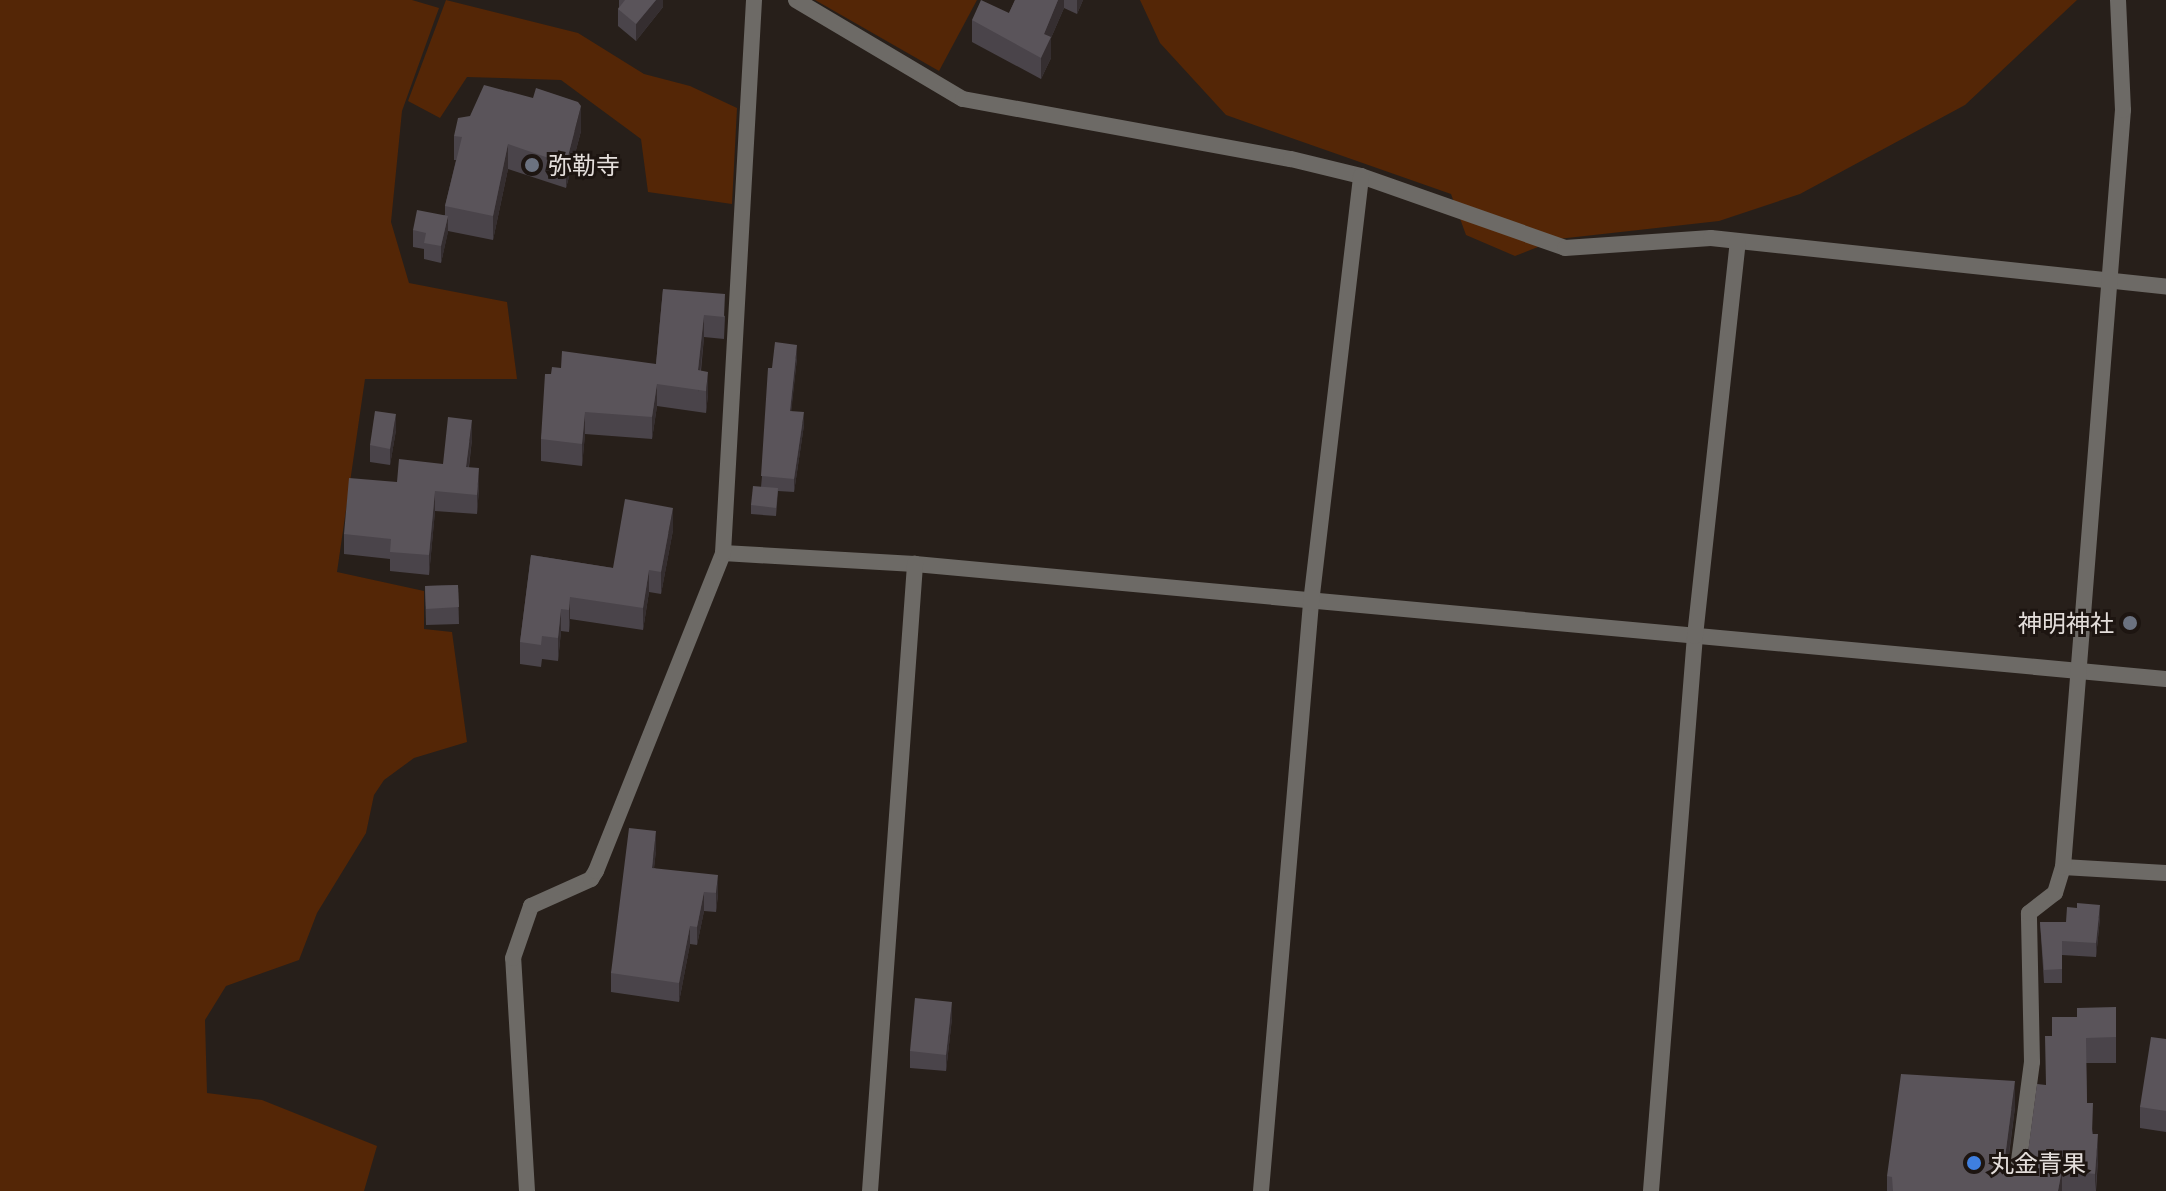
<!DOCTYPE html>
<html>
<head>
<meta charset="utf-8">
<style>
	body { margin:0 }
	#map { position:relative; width:2166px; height:1191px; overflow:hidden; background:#271f1a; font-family:Commissioner,"Noto Sans JP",sans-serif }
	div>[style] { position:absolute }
	.green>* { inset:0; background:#542606 }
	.street>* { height:16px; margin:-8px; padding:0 8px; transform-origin:8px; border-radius:8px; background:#6d6a66 }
	.wall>* { inset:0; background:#4a444a }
	.shaded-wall>* { inset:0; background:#352e30 }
	.building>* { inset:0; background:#5a545a }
	.dots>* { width:22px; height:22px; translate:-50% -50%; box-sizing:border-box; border:4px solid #1d1511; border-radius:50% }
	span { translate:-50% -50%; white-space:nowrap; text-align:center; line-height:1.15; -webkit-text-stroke:6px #1d1511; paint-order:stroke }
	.poi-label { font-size:24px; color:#e4dedb }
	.left { translate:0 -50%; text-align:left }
	.right { translate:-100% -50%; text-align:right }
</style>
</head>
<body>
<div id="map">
	<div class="green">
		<div style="clip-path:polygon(0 0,412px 0,439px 8px,402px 111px,391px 222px,409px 283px,507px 302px,517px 379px,365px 379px,337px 572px,424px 591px,424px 629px,452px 632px,467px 742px,414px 758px,384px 780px,374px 795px,366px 833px,317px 913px,299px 960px,226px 986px,205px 1020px,207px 1093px,262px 1100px,377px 1146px,364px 1191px,0 1191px)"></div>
		<div style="clip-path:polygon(446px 0,578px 33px,644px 74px,690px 86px,737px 108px,732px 204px,648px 192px,641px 139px,561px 80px,467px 77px,440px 118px,408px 101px)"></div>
		<div style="clip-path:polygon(815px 0,977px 0,939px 71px)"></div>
		<div style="clip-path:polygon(1140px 0,2077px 0,1965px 105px,1800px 194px,1719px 221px,1558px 239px,1515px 256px,1466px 235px,1451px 194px,1226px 115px,1160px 43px)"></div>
	</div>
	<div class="street">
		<div style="left:796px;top:0;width:194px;rotate:30.7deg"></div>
		<div style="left:963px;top:99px;width:333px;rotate:10.4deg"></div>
		<div style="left:1291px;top:159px;width:72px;rotate:13.7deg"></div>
		<div style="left:1361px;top:176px;width:216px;rotate:19.4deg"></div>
		<div style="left:1565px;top:248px;width:146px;rotate:-3.9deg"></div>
		<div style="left:1711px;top:238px;width:458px;rotate:6.1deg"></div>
		<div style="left:723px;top:553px;width:192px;rotate:3.3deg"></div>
		<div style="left:915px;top:564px;width:1256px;rotate:5.25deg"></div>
		<div style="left:2063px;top:867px;width:103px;rotate:3.3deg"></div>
		<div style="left:527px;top:1191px;width:233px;rotate:-93.4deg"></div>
		<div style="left:513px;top:958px;width:55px;rotate:-70.9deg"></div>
		<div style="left:531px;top:906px;width:66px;rotate:-24.2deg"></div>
		<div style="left:591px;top:879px;width:9px;rotate:-58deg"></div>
		<div style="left:596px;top:871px;width:342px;rotate:-68.2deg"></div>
		<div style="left:723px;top:553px;width:554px;rotate:-86.79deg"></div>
		<div style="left:870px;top:1191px;width:629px;rotate:-85.89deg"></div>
		<div style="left:1261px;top:1191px;width:590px;rotate:-85.14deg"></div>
		<div style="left:1311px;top:603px;width:430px;rotate:-83.3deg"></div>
		<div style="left:1651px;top:1191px;width:557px;rotate:-85.47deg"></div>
		<div style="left:1695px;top:636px;width:395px;rotate:-83.8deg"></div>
		<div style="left:2015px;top:1191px;width:130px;rotate:-82.5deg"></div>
		<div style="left:2032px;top:1062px;width:149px;rotate:-91.2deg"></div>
		<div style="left:2029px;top:913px;width:33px;rotate:-38deg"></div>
		<div style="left:2055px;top:893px;width:27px;rotate:-73deg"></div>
		<div style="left:2063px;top:867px;width:759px;rotate:-85.47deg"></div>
		<div style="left:2123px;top:110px;width:110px;rotate:-92.6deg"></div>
	</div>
	<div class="wall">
		<div style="clip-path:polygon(619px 0,663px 0,663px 7px,636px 41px,618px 26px,618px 9px,619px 7px)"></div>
		<div style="clip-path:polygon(1015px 0,1083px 0,1077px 14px,1064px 8px,1051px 38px,1051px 58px,1041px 79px,972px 42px,972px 20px,1009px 13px)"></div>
		<div style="clip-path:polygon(581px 131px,566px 188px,508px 169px,493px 240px,448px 231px,441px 263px,424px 259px,424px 249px,413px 247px,413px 230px,445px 215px,445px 206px,456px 160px,454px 160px,454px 136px)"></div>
		<div style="clip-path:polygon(663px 289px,725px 316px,724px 339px,704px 337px,701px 371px,708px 394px,706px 413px,657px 406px,652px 439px,585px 434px,582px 466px,541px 461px,541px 439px,551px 374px,561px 368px,656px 364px)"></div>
		<div style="clip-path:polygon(797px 358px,791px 411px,804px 425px,794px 492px,778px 491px,776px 516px,751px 514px,751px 505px,761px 487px,772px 368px)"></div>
		<div style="clip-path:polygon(396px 430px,390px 465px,370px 462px,370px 445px)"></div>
		<div style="clip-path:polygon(472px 439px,469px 467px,479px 488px,477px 514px,435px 511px,429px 575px,390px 571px,390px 559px,344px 554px,344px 534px,397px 482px,443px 464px)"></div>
		<div style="clip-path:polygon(673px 530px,661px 594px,649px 592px,643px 630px,570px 619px,569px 632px,561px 631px,558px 661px,542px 659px,541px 667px,520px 664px,520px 642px,531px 555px,613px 568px)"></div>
		<div style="clip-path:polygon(458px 585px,459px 624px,426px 625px,425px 586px)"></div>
		<div style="clip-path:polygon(656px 850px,654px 868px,718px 894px,716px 912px,704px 911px,697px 945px,690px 944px,679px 1002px,611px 992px,611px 973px)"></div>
		<div style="clip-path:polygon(2100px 918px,2096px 957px,2062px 955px,2062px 983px,2044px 983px,2040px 922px,2066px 922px)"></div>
		<div style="clip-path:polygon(2116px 1007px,2116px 1063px,2086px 1063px,2087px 1103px,2098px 1160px,2096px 1191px,1887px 1191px,1887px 1176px,2015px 1107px,2007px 1171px,2008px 1174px,2018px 1176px,2026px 1167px,2046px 1085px,2052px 1036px,2077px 1017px)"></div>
		<div style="clip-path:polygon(952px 1018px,946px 1071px,910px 1068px,910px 1051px)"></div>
		<div style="clip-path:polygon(2166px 1039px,2166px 1132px,2140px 1128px,2140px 1107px)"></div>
	</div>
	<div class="shaded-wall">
		<div style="clip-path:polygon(656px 0,663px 0,663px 7px,636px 41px,636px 24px)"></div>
		<div style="clip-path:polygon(1058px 0,1064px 0,1064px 8px,1051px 38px,1051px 58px,1041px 79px,1041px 58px,1044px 34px)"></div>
		<div style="clip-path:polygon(1077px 0,1083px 0,1077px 14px)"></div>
		<div style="clip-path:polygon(581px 106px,581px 131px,566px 188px,566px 164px)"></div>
		<div style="clip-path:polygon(508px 144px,508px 169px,493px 240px,493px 216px)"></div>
		<div style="clip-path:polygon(448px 216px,448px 232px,441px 263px,441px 246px)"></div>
		<div style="clip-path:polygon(704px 315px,704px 337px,698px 392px,698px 370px)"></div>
		<div style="clip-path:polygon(797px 345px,797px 358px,790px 424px,790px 411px)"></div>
		<div style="clip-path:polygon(708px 372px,708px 394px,706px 413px,706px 391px)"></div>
		<div style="clip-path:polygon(657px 384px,657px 406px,652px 439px,652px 417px)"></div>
		<div style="clip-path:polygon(585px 412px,585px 434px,582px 466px,582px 444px)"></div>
		<div style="clip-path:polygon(804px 412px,804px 425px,794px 492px,794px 479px)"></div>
		<div style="clip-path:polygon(396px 414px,396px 430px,390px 465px,390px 449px)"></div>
		<div style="clip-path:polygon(472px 420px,472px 439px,466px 487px,466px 467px)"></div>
		<div style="clip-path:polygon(479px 468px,479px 488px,477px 514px,477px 495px)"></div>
		<div style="clip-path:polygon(435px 491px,435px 511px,429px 575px,429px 555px)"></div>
		<div style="clip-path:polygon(673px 508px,673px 530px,661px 594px,661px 572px)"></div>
		<div style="clip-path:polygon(649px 570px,649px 592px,643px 630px,643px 608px)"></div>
		<div style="clip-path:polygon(570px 597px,570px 619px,569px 632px,569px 610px)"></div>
		<div style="clip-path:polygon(561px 609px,561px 631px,558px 661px,558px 638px)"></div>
		<div style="clip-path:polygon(656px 831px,656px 850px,652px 886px,652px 868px)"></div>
		<div style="clip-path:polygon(718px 875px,718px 894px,716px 912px,716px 893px)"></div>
		<div style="clip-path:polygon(704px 892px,704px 911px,697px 945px,697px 927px)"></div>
		<div style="clip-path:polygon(2100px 905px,2100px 918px,2096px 957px,2096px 943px)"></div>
		<div style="clip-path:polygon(690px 926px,690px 944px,679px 1002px,679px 983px)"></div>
		<div style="clip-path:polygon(952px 1002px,952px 1018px,946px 1071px,946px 1055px)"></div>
		<div style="clip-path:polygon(2015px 1081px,2015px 1107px,2004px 1190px,2004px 1165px)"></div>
		<div style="clip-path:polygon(2098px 1134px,2098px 1160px,2095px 1191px,2095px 1174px)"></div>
		<div style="clip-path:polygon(2062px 1170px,2062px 1191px,2058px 1191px)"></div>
	</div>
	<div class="building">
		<div style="clip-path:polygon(625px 0,656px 0,636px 24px,618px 9px)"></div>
		<div style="clip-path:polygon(981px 0,1009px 13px,1015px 0,1058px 0,1044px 34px,1051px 37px,1041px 58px,972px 20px)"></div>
		<div style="clip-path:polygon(484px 85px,533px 98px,536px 88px,578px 102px,581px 106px,566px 164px,508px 144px,493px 216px,445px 206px,462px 137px,454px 136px,458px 118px,470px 116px)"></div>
		<div style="clip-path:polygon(417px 210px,448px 216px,441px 246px,424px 243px,426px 233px,413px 230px)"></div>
		<div style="clip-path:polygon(663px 289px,725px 294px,724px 317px,704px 315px,698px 370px,708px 372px,706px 391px,657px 384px,652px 417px,585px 412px,582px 444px,541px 439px,545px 374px,551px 374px,552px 367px,561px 368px,562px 351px,656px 364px)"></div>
		<div style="clip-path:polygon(775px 342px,797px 345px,790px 411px,804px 412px,794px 479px,761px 476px,768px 368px,772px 368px)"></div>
		<div style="clip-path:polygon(375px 411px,396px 414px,390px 449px,370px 445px)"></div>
		<div style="clip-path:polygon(448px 417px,472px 420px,466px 467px,479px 468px,477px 495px,435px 491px,429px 555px,390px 552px,391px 539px,344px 534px,349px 478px,397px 482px,399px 459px,443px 464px)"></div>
		<div style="clip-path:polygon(753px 486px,778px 488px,776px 508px,751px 505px)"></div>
		<div style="clip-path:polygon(625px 499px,673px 508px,661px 572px,649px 570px,643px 608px,570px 597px,569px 610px,561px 609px,558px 638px,542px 636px,541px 645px,520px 642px,531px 555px,613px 568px)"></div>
		<div style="clip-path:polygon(458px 585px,459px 607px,426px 609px,425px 586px)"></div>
		<div style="clip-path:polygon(629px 828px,656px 831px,652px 868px,718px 875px,716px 893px,704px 892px,697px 927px,690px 926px,679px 983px,611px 973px)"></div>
		<div style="clip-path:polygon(2077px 903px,2100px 905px,2096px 943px,2062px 941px,2062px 969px,2044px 970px,2040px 922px,2066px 922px,2067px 907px,2077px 908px)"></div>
		<div style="clip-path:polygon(915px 998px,952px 1002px,946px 1055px,910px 1051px)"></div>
		<div style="clip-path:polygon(2116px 1007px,2116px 1037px,2086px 1038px,2087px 1103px,2093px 1103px,2092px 1134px,2098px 1134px,2095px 1174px,2062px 1170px,2058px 1191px,1893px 1191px,1892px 1177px,1887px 1176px,1901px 1074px,2015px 1081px,2004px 1165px,2008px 1174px,2018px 1176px,2026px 1167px,2037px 1084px,2046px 1085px,2045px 1036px,2052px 1036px,2052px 1017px,2077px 1017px,2077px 1008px)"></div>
		<div style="clip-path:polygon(2151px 1037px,2166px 1039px,2166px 1111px,2140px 1107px)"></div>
	</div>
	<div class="dots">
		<div style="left:532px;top:165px;background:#6b7280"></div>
		<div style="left:2130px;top:623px;background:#6b7280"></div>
		<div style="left:1974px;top:1163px;background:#3f7fe0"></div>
	</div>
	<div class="poi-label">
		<span class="left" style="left:548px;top:165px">弥勒寺</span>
		<span class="right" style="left:2114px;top:623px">神明神社</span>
		<span class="left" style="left:1990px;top:1163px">丸金青果</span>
	</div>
</div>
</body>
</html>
